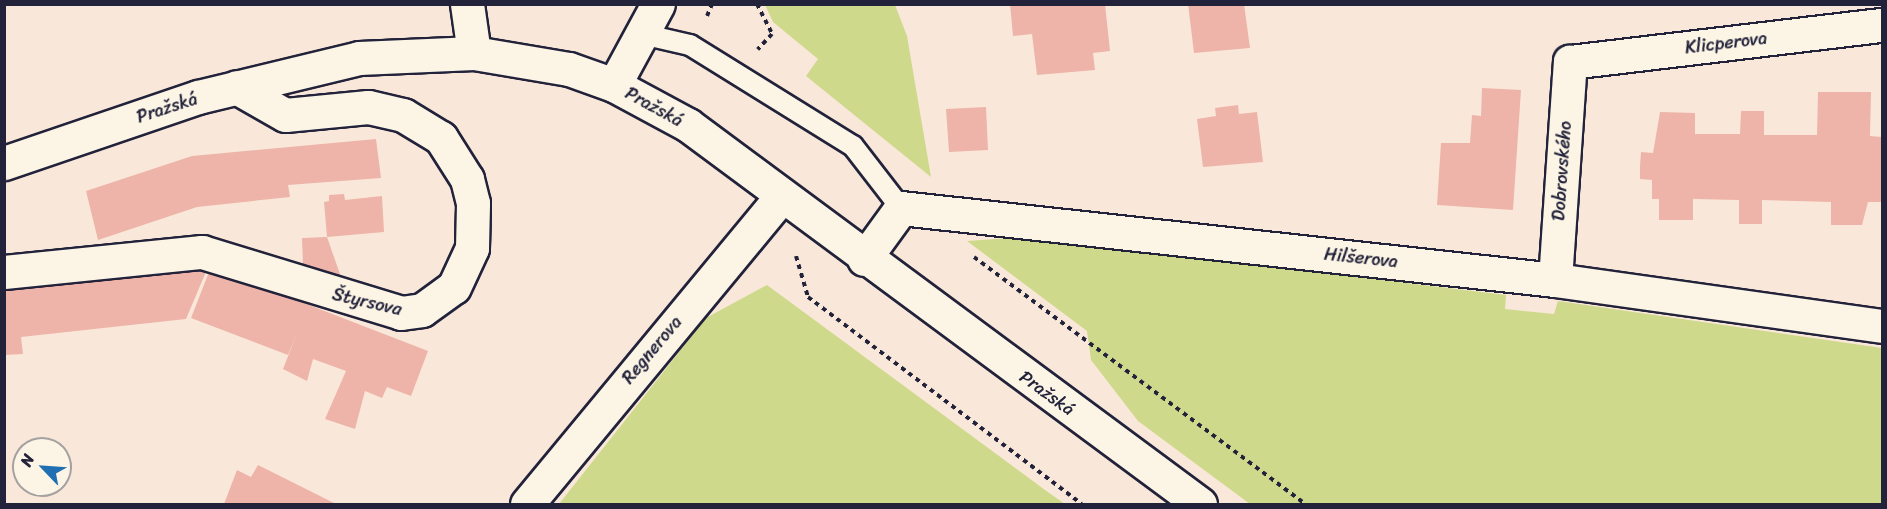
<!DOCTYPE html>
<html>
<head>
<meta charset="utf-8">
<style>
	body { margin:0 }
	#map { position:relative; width:1887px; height:509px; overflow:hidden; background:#f9e8d9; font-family:Sriracha,sans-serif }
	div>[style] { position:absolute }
	.green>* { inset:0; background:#ced98c }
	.building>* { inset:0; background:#eeb4a9 }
	.path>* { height:4px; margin-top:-2px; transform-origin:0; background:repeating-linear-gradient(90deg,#22223b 0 4.5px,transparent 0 9px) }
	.roads { filter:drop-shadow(2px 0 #22223b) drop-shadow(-2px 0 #22223b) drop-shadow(0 2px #22223b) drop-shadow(0 -2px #22223b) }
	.lane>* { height:20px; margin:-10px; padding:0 10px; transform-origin:10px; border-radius:10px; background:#fcf5e5 }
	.street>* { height:33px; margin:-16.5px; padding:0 16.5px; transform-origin:16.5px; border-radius:16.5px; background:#fcf5e5 }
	span { translate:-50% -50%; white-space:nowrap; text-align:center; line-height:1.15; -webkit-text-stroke:4.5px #fcf5e5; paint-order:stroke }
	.street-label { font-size:18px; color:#22223b }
	.frame { position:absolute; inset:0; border:6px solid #22223b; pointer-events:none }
	.north { position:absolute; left:12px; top:437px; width:60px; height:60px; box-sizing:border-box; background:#fcf5e5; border:2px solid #a5a1a1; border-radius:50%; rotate:295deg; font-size:16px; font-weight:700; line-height:24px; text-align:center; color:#22223b }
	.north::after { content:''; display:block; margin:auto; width:21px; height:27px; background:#1f6fb2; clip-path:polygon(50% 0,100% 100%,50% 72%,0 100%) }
</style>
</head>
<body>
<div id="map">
	<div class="green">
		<div style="clip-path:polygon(765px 5px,895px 5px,907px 36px,931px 177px,806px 76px,818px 59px,773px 22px)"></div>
		<div style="clip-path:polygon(1024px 237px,1506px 295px,1505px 309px,1554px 314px,1558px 301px,1882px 348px,1882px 504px,1250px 504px,1138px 421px,1091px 360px,1087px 331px,967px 241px)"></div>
		<div style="clip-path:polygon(767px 285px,1045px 490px,1065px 504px,559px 504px,706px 318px)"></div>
	</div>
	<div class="building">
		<div style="clip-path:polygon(1010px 4px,1105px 4px,1110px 51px,1093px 53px,1095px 70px,1037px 75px,1032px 34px,1013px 36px)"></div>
		<div style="clip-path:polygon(1188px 4px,1244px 4px,1250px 48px,1194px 53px)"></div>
		<div style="clip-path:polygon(1482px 88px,1521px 90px,1513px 210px,1437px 205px,1441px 143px,1470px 143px,1472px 115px,1481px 116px)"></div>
		<div style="clip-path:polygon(1818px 92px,1871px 92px,1870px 136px,1882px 137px,1882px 202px,1868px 202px,1862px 225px,1831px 225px,1831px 202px,1762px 200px,1762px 224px,1739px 224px,1739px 200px,1693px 199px,1693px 220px,1659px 220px,1659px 199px,1652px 199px,1652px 180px,1640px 179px,1640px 166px,1641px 152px,1653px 153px,1660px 112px,1695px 113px,1695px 134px,1740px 134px,1741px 111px,1764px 111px,1764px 135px,1817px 135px)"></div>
		<div style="clip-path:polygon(1238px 105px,1239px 114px,1257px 112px,1263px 162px,1203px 167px,1197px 119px,1216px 116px,1215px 108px)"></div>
		<div style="clip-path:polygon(986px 107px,988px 150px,949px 152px,946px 109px)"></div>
		<div style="clip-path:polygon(376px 139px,381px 178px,288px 185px,290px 197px,197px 207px,98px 240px,86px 191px,192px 156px)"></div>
		<div style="clip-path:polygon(344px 194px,345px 200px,382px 196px,384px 232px,327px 237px,324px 202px,329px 201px,329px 195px)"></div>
		<div style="clip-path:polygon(327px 237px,341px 277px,303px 265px,302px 238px)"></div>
		<div style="clip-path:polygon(208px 267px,186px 319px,21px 337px,23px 354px,4px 355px,4px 289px)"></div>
		<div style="clip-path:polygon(211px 267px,428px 351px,411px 396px,387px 387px,382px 398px,365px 391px,355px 429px,325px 419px,346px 371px,313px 359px,307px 381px,283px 369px,298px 331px,288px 355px,191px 318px)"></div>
		<div style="clip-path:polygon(258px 465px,336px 504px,224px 504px,237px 470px,251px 477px)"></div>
	</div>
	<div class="path">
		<div style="left:757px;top:4px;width:34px;rotate:63deg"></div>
		<div style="left:772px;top:34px;width:21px;rotate:133deg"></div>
		<div style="left:707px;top:16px;width:13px;rotate:-67deg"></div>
		<div style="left:796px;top:256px;width:43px;rotate:73.7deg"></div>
		<div style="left:808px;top:297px;width:343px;rotate:37.1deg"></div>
		<div style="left:974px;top:257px;width:413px;rotate:36.7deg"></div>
	</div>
	<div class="roads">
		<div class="lane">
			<div style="left:642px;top:34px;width:49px;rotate:12.9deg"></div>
			<div style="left:690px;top:45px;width:192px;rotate:31.8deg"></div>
			<div style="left:853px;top:146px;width:78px;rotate:52.3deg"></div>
		</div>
		<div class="street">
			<div style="left:467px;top:4px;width:49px;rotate:81.9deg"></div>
			<div style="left:614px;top:85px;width:92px;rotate:-61.5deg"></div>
			<div style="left:4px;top:163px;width:205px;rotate:-18.8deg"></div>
			<div style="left:198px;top:97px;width:166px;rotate:-13.6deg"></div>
			<div style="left:359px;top:58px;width:115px;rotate:-2.5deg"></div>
			<div style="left:474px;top:53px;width:96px;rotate:9.6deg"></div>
			<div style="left:569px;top:69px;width:48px;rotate:19.6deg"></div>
			<div style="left:614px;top:85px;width:84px;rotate:28.4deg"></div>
			<div style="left:688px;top:125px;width:637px;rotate:36.51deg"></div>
			<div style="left:864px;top:259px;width:63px;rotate:-54deg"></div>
			<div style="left:901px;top:208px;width:658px;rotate:6.28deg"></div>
			<div style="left:1555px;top:280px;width:330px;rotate:8deg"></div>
			<div style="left:4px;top:272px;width:199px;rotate:-5.8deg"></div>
			<div style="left:202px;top:252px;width:208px;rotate:17deg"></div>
			<div style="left:401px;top:313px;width:21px;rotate:-8deg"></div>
			<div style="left:422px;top:310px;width:39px;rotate:-36deg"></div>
			<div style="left:454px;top:287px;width:43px;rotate:-65.2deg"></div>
			<div style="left:472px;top:248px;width:45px;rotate:-88.7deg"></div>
			<div style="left:473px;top:203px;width:25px;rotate:-104deg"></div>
			<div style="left:467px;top:179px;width:49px;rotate:-122.4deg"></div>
			<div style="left:441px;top:138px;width:44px;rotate:-148.8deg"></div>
			<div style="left:403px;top:115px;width:36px;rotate:-167deg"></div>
			<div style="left:368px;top:107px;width:83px;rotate:174.5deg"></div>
			<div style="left:285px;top:115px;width:56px;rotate:-150.3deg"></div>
			<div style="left:1555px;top:280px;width:219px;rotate:-86.1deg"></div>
			<div style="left:1570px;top:62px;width:314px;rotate:-6.8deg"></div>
			<div style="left:527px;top:504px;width:397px;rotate:-50.4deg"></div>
		</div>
	</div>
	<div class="street-label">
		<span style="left:1726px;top:43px;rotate:-7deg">Klicperova</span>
		<span style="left:654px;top:107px;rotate:29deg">Pražská</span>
		<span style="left:167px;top:108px;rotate:-18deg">Pražská</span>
		<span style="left:1562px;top:171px;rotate:-86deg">Dobrovského</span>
		<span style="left:1361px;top:258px;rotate:6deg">Hilšerova</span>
		<span style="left:367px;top:302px;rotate:13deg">Štyrsova</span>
		<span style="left:652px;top:350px;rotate:-50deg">Regnerova</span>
		<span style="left:1047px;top:393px;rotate:36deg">Pražská</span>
	</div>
	<div class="frame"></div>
	<div class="north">N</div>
</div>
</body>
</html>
